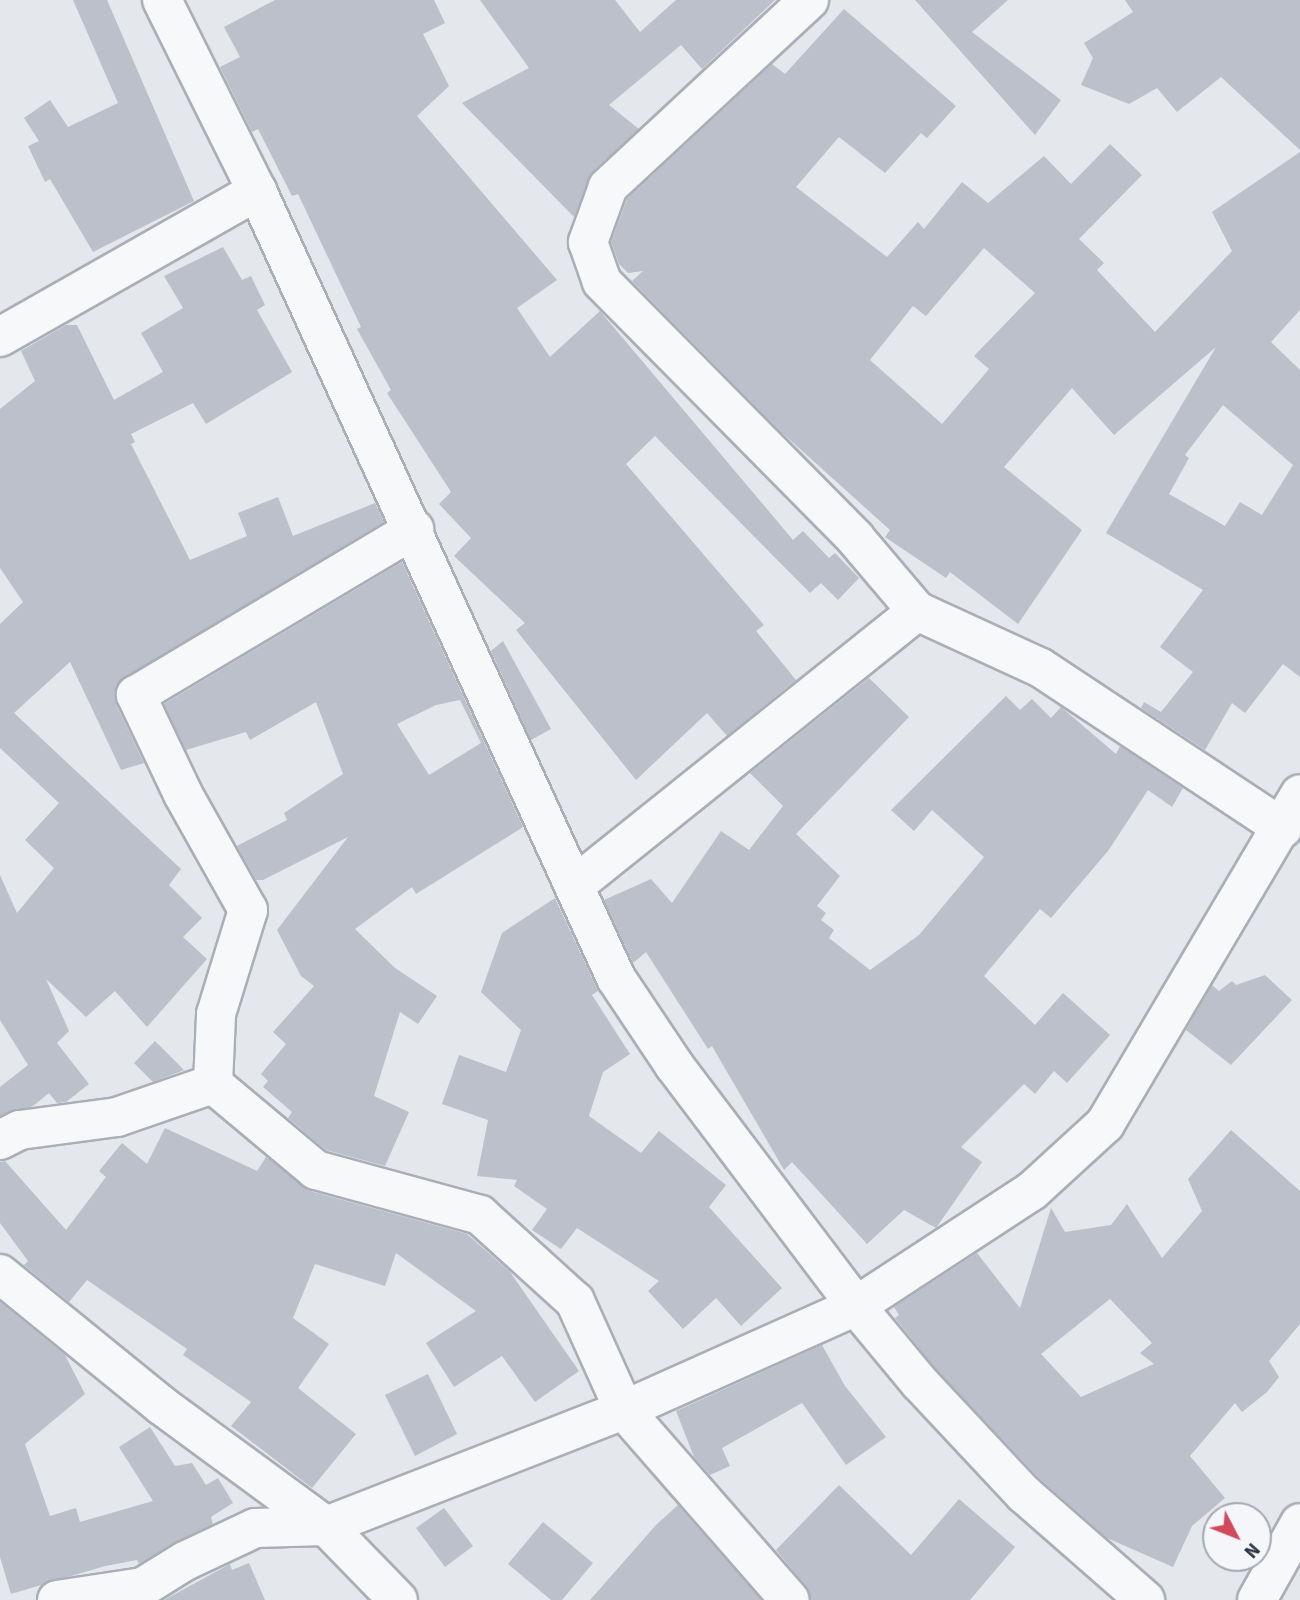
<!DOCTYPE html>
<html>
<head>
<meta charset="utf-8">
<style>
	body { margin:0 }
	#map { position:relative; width:1300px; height:1600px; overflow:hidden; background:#e4e7ec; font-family:"Source Sans 3",sans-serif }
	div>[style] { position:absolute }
	.building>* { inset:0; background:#bbc0ca }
	.roads { filter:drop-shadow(2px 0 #a9aeb7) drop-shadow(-2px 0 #a9aeb7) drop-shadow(0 2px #a9aeb7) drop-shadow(0 -2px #a9aeb7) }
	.minor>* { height:38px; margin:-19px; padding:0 19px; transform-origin:19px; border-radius:19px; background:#f7f8fa }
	span { translate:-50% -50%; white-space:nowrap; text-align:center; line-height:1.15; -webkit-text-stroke:5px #f4f6f9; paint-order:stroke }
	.north { position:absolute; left:1202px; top:1502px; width:70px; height:70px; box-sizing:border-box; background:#f4f6f9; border:2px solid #a4a8b1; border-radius:50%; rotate:132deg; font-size:19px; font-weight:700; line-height:28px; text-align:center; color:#2b3445 }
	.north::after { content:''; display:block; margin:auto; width:24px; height:32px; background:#d1495b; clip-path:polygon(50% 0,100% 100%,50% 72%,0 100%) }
</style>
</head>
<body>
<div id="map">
	<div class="building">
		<div style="clip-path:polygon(73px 0,107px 0,194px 201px,93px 252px,50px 179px,45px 182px,28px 146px,39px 141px,24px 118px,50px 100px,68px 127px,118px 103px)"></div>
		<div style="clip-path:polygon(275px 0,434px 0,445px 23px,423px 34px,449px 86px,417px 116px,557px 280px,517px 308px,550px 357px,600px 311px,793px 540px,803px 531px,829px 558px,835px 553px,859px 578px,838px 600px,821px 583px,810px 593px,655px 436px,626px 464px,764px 625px,756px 631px,796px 680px,727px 736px,707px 713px,636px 780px,516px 630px,525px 623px,454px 556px,471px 538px,439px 504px,451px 492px,387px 393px,391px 390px,357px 329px,361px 327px,298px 194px,292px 196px,258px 129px,252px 132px,220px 67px,240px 57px,224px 27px)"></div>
		<div style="clip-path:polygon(480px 0,615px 0,640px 32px,676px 0,775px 0,702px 69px,681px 45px,609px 105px,639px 129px,593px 171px,574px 217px,462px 103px,529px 68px)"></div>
		<div style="clip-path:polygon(915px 0,1008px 0,972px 32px,1061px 100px,1035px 135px)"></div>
		<div style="clip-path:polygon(1125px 0,1300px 0,1300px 150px,1221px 77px,1177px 112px,1157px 88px,1129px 104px,1081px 85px,1093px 58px,1084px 43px,1133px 12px)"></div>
		<div style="clip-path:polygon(evenodd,844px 9px,956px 106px,927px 138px,921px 133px,885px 173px,839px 137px,796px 187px,887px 257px,918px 222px,924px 229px,962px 182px,988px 203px,1044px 156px,1071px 184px,1110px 144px,1142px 175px,1079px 239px,1104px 263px,1097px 270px,1155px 332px,1232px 251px,1212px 212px,1300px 152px,1300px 310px,1271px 342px,1300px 370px,1300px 677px,1283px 664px,1245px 713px,1232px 703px,1205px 750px,1141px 708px,1144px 702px,1161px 712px,1193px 672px,1160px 647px,1203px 590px,1106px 533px,1216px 347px,1114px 435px,1072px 388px,1004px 467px,1082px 530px,1018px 624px,950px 572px,946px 578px,885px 537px,890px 530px,780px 431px,632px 281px,643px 271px,628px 273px,619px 264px,611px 242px,627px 199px,772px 64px,785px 74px,844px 9px,984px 248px,1035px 293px,974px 356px,989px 369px,942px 424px,870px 360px,913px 306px,926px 316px,984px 248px,844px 9px,1223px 405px,1293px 465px,1262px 515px,1240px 502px,1225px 526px,1169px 494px,1189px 458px,1185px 455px,1223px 405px)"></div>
		<div style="clip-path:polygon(223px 247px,242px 280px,251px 276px,265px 305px,257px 310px,292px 372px,206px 424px,193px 403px,131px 434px,135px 442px,131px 444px,190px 560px,247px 536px,238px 513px,278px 497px,293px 536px,375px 503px,384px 522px,118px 683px,116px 704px,144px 763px,121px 770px,70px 662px,14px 713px,181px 869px,169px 885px,202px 918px,183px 937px,207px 959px,147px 1027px,115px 991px,86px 1017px,46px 979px,69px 1031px,57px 1043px,89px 1084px,66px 1102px,57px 1103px,49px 1093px,33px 1106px,0 1116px,0 1087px,28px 1065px,0 1020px,0 875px,17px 913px,54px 868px,25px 840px,59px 803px,0 748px,0 624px,23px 602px,0 568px,0 409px,35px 381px,21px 351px,66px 325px,77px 325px,114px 400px,163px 372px,141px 333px,183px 308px,164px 276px)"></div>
		<div style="clip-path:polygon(evenodd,402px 562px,523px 827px,416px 894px,412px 887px,355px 929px,395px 968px,437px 996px,418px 1024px,400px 1012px,374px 1096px,409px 1112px,385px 1166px,326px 1150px,288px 1118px,292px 1112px,263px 1087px,268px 1081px,261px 1074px,286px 1044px,273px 1032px,314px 986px,301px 976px,277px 930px,348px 837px,263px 880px,256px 880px,237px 846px,287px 820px,284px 813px,343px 774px,316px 702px,250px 740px,246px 732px,186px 750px,164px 704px,402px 562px,460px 700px,481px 743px,429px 775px,397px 724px,436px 705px,460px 700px)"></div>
		<div style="clip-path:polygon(503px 641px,551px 729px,531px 740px,491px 651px)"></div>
		<div style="clip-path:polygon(869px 678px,909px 717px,796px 834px,840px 876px,817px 906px,826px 913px,821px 920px,834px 930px,829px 938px,870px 970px,919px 935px,984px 857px,932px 810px,914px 831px,891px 810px,1006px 696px,1020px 710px,1032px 699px,1051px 718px,1061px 707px,1116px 754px,1120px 746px,1183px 788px,1172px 807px,1148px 790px,1108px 851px,1051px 918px,1040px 909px,984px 976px,1035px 1025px,1063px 993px,1110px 1035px,1067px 1083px,1054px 1071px,1035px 1094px,1024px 1084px,961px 1147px,982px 1162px,936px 1228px,904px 1210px,867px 1244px,792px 1162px,784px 1170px,712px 1046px,708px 1049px,646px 952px,633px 963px,604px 900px,651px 879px,672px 903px,721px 831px,749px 850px,783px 806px,750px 773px)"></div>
		<div style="clip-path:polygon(555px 898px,598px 991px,592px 995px,630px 1054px,603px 1072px,589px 1116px,641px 1153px,659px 1131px,726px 1185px,709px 1207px,782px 1288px,741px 1326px,716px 1298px,683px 1329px,648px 1291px,659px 1281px,577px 1228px,561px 1249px,532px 1230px,547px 1209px,514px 1186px,517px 1180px,477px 1176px,488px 1120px,442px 1104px,459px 1055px,506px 1072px,521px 1030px,481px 992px,502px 933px)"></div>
		<div style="clip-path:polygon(1265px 975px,1292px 1000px,1231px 1065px,1186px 1030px,1212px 985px,1219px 991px,1232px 981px,1236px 985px)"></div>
		<div style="clip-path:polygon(155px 1041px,184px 1070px,153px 1082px,134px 1063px)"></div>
		<div style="clip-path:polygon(165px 1128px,257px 1171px,266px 1157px,310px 1191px,467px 1234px,510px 1272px,579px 1371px,535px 1402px,502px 1356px,454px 1387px,426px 1343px,476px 1311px,396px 1253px,385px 1286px,315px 1264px,293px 1318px,329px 1344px,298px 1388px,356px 1434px,312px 1488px,231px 1426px,251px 1402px,183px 1355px,187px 1349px,87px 1280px,69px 1302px,24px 1265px,28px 1261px,0 1223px,0 1162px,5px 1161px,66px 1230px,106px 1177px,99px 1171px,122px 1143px,147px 1164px)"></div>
		<div style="clip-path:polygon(evenodd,1231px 1130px,1300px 1191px,1300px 1324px,1269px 1361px,1279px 1377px,1267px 1392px,1242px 1412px,1235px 1403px,1190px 1456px,1225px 1498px,1192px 1526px,1173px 1567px,1107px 1538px,1039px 1478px,936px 1369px,895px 1318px,899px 1315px,894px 1307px,977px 1253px,1020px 1308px,1051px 1208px,1065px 1232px,1111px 1225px,1127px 1204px,1162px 1258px,1202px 1211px,1188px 1179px,1231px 1130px,1110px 1299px,1152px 1343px,1140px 1353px,1154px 1364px,1081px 1397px,1041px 1354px,1110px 1299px)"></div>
		<div style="clip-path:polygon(0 1302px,65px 1355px,85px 1394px,25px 1444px,50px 1516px,76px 1508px,80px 1522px,153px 1501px,119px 1447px,150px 1427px,175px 1466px,192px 1463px,206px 1485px,218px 1478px,233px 1503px,211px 1517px,213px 1524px,139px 1564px,137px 1560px,105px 1566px,11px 1594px,0 1557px)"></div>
		<div style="clip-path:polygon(822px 1345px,845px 1386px,886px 1437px,846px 1465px,802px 1403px,722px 1448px,730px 1466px,710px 1475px,694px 1457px,676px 1411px)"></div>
		<div style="clip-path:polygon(428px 1374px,457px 1434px,415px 1456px,385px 1395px)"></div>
		<div style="clip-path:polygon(839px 1485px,911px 1555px,959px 1499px,1015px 1547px,970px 1600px,811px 1600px,806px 1586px,776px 1550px)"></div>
		<div style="clip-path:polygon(678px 1505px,761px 1600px,590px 1600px,656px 1525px)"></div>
		<div style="clip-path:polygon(444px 1508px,473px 1546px,445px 1567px,416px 1528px)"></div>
		<div style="clip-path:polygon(543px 1522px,593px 1563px,562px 1600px,551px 1600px,508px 1564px)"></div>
		<div style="clip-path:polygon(249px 1563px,265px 1600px,164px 1600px,230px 1564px,232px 1570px)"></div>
	</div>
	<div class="roads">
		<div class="minor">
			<div style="left:162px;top:0;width:213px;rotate:63.6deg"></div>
			<div style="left:257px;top:191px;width:865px;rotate:65.48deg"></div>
			<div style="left:616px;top:978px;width:105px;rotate:56.3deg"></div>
			<div style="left:674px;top:1065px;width:302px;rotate:52.9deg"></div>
			<div style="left:856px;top:1306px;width:100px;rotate:50.3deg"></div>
			<div style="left:920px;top:1383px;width:152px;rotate:46.9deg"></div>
			<div style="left:1024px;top:1494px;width:161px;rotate:41.2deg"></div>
			<div style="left:809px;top:0;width:275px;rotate:137.1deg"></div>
			<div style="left:608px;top:187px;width:59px;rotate:110deg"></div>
			<div style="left:588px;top:242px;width:42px;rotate:70.7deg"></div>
			<div style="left:602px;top:282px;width:360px;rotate:45.3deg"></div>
			<div style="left:855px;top:538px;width:96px;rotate:49.7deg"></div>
			<div style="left:917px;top:611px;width:136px;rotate:24.7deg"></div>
			<div style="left:1041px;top:668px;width:290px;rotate:33.5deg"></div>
			<div style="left:0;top:337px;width:296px;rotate:-29.6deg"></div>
			<div style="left:574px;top:886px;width:440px;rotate:-38.7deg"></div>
			<div style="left:213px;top:1084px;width:134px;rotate:39.9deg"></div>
			<div style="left:316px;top:1170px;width:170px;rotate:15.3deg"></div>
			<div style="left:480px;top:1215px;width:128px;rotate:42.2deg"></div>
			<div style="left:575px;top:1301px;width:120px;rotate:65.8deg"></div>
			<div style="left:624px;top:1410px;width:252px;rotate:48.9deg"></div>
			<div style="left:213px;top:1084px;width:70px;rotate:-87.5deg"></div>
			<div style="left:216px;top:1014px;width:109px;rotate:-72.9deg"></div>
			<div style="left:248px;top:910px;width:133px;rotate:-119.3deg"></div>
			<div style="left:183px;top:794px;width:110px;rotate:-115.4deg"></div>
			<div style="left:136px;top:695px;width:324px;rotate:-30.8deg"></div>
			<div style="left:0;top:1140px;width:22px;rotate:-27deg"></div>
			<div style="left:20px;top:1130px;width:98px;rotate:-7.6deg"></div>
			<div style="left:117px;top:1117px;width:102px;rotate:-19deg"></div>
			<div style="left:0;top:1274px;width:208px;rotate:39.1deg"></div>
			<div style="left:161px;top:1405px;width:205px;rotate:36.3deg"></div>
			<div style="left:326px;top:1526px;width:103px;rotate:45.8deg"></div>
			<div style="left:57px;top:1600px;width:87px;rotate:-8.6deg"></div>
			<div style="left:143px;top:1587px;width:49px;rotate:-31.8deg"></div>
			<div style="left:185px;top:1561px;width:77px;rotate:-25.2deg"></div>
			<div style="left:255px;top:1528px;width:71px;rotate:-1.6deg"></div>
			<div style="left:326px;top:1526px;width:320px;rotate:-21.3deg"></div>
			<div style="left:624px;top:1410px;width:254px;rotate:-24.1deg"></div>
			<div style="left:856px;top:1306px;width:210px;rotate:-33.2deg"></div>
			<div style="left:1032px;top:1191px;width:99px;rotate:-42.5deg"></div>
			<div style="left:1105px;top:1124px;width:383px;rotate:-59.4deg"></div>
			<div style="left:1257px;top:1600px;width:88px;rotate:-60.8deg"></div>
		</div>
	</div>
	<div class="north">N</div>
</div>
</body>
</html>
